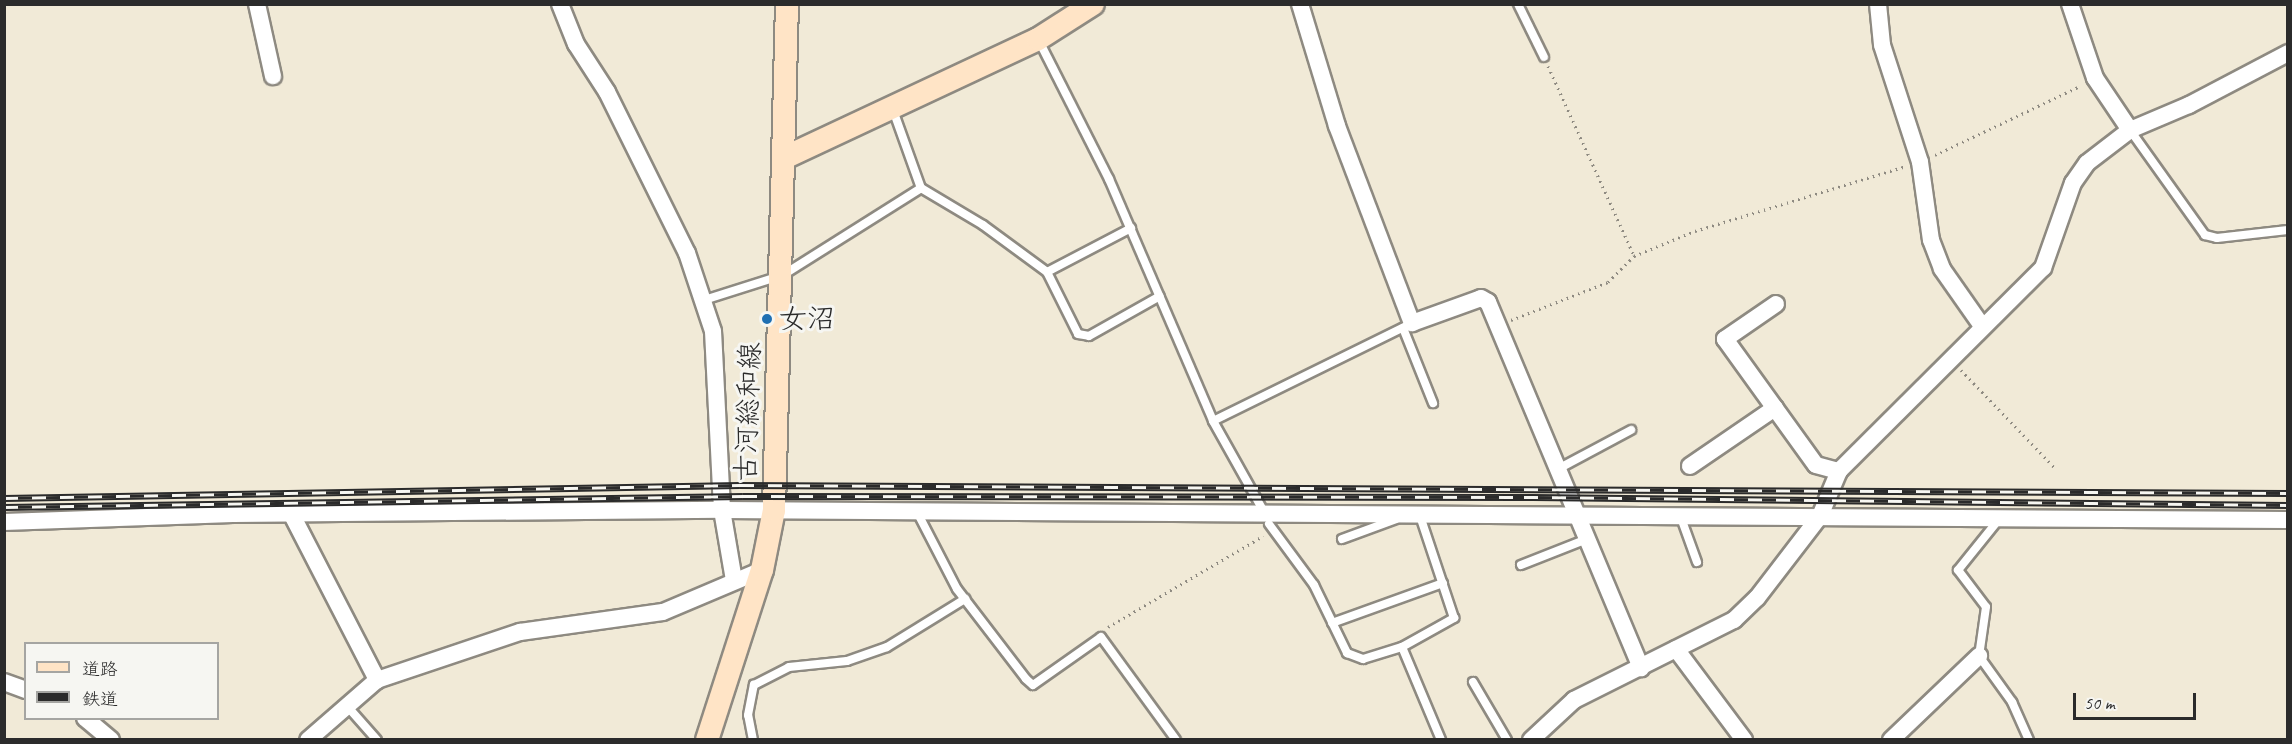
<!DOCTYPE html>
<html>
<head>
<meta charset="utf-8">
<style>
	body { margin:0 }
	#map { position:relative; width:2292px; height:744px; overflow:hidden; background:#f1ead7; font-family:Caveat,"Klee One",sans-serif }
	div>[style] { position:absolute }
	.path>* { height:3px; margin-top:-1.5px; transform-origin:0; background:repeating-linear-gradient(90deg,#8e8a81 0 1.5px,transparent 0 6px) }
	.roads { filter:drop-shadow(2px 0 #8e8a81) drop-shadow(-2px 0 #8e8a81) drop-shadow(0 2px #8e8a81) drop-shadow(0 -2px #8e8a81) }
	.lane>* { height:8px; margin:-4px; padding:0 4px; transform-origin:4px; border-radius:4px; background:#fff }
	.street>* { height:16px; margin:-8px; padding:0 8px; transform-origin:8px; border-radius:8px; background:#fff }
	.secondary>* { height:22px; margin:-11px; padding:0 11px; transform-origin:11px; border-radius:11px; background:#ffe4c6 }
	.rail>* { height:7px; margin-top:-3.5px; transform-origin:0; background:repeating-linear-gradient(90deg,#f6f6f2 0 14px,#2b2b2b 0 28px); box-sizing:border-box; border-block:2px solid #2b2b2b }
	.dots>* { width:16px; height:16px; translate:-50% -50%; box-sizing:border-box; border:3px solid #f6f6f2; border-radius:50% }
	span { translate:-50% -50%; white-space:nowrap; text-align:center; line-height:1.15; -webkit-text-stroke:6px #f6f6f2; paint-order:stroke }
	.poi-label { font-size:28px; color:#2b2b2b }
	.left { translate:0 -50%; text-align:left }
	.street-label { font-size:28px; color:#2b2b2b }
	.frame { position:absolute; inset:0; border:6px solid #2b2b2b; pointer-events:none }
	.legend { position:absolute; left:24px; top:642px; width:195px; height:78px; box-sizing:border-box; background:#f6f6f2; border:2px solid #a5a5a2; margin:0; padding:8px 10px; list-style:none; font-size:18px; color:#2b2b2b }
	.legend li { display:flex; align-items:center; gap:12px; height:30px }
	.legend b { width:30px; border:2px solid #a5a5a2 }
	.scale { position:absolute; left:2073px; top:693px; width:123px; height:27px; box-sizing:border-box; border:3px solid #2b2b2b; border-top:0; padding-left:8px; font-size:18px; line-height:21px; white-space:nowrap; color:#2b2b2b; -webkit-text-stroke:4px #f6f6f2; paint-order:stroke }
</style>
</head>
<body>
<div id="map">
	<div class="path">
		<div style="left:1548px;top:66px;width:209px;rotate:65.6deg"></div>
		<div style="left:1935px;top:155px;width:161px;rotate:-25.4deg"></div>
		<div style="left:1511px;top:320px;width:104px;rotate:-21.4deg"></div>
		<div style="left:1608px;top:282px;width:37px;rotate:-45deg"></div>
		<div style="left:1634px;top:256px;width:66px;rotate:-22.3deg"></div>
		<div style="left:1695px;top:231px;width:221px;rotate:-17.1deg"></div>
		<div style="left:1961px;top:370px;width:134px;rotate:46.2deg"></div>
		<div style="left:1108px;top:627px;width:180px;rotate:-30.4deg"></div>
	</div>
	<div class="roads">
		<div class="lane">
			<div style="left:1518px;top:4px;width:59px;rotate:63.9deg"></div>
			<div style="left:1038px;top:39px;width:157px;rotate:63.1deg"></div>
			<div style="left:1109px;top:179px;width:263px;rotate:66.7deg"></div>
			<div style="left:1213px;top:421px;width:104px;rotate:60.7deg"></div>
			<div style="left:893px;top:110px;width:83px;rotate:70.3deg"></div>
			<div style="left:921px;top:188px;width:72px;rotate:30.8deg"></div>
			<div style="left:983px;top:225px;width:79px;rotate:36.3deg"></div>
			<div style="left:1047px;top:272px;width:69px;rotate:63.4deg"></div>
			<div style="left:1078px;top:334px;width:11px;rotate:10deg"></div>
			<div style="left:1089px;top:336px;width:81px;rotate:-29.4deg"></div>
			<div style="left:2130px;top:130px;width:129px;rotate:54.5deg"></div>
			<div style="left:2205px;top:235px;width:12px;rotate:14deg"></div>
			<div style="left:2217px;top:238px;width:71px;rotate:-6.4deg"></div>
			<div style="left:1047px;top:272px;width:95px;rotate:-27.6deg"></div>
			<div style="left:704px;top:300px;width:83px;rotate:-17.6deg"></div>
			<div style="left:783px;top:275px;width:163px;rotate:-32.2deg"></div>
			<div style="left:1403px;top:328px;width:81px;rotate:68.2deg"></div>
			<div style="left:1213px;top:421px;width:222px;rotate:-26.2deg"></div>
			<div style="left:1558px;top:469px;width:83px;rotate:-28.1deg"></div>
			<div style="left:916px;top:510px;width:89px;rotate:62.6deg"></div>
			<div style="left:957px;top:589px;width:113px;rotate:52.5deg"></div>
			<div style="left:1026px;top:679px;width:9px;rotate:41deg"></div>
			<div style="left:1033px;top:685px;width:83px;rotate:-35.2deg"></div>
			<div style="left:1101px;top:637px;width:127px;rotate:53.9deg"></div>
			<div style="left:1680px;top:515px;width:50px;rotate:70.1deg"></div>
			<div style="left:2000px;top:518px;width:67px;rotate:128.9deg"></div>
			<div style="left:1958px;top:570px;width:46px;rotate:52.9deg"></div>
			<div style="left:1986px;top:607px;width:49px;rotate:98.1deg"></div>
			<div style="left:1979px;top:656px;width:57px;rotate:54.3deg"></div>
			<div style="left:2012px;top:702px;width:42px;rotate:65.9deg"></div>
			<div style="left:1269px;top:524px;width:76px;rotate:53.6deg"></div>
			<div style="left:1314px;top:585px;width:76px;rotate:64.1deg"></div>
			<div style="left:1347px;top:653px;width:17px;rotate:21deg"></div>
			<div style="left:1363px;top:659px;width:41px;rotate:-17.1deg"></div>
			<div style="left:1402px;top:647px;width:60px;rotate:-29.1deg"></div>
			<div style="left:1454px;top:618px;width:111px;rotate:-108.4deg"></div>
			<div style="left:1342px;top:539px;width:58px;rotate:-20.3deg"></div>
			<div style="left:1521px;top:565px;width:71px;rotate:-21.5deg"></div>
			<div style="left:1332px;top:623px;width:118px;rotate:-19.8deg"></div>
			<div style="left:1402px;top:647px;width:101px;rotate:67.2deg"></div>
			<div style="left:1473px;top:682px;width:67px;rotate:59.6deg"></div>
			<div style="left:347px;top:706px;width:45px;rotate:48.6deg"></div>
			<div style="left:753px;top:740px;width:25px;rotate:-101deg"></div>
			<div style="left:748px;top:715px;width:31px;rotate:-79deg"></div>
			<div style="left:754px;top:685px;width:39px;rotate:-27deg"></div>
			<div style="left:789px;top:667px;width:58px;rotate:-5.9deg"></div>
			<div style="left:847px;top:661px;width:42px;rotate:-19.3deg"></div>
			<div style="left:887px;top:647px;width:92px;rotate:-31.6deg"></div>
		</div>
		<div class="street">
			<div style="left:257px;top:4px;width:74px;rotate:77.5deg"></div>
			<div style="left:560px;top:4px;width:43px;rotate:68.2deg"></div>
			<div style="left:576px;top:44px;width:57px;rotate:57.1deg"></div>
			<div style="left:607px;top:92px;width:180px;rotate:63.6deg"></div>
			<div style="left:687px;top:253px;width:82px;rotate:71.6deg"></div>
			<div style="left:713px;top:331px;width:179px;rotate:87.1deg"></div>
			<div style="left:722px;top:510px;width:71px;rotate:80.3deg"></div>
			<div style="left:1300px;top:4px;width:127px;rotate:73.1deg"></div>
			<div style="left:1337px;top:126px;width:211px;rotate:69.2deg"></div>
			<div style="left:1412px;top:323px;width:73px;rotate:-19.9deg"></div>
			<div style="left:1481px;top:298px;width:8px;rotate:30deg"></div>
			<div style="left:1488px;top:302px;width:397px;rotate:67.3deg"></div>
			<div style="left:1878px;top:4px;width:41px;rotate:84.4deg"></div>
			<div style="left:1882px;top:45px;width:123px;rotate:72deg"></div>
			<div style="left:1920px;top:162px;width:79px;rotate:82deg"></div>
			<div style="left:1931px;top:240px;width:31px;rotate:69deg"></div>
			<div style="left:1942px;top:269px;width:70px;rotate:54.9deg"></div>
			<div style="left:2070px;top:4px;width:78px;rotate:71.3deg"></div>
			<div style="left:2095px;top:78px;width:63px;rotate:56.1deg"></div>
			<div style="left:1776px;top:304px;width:62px;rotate:145.5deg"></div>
			<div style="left:1725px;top:339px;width:155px;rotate:54.2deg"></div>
			<div style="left:1816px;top:465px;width:24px;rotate:15deg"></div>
			<div style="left:1690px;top:466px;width:103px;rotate:-34.3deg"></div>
			<div style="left:292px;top:515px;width:186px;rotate:62.7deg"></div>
			<div style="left:4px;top:522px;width:229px;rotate:-2deg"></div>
			<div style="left:233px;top:514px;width:489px;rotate:-0.5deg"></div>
			<div style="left:722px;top:510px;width:1566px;rotate:0.37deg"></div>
			<div style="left:1676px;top:649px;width:114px;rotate:53.2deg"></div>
			<div style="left:4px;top:682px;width:23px;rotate:20deg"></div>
			<div style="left:85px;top:718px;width:34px;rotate:40deg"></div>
			<div style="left:308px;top:740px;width:91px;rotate:-41deg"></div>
			<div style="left:377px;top:680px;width:151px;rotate:-18.6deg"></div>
			<div style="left:520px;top:632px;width:144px;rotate:-8deg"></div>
			<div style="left:663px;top:612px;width:108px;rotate:-23deg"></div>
			<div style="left:1531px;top:740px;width:59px;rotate:-42.9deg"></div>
			<div style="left:1574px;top:700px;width:179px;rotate:-26.6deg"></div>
			<div style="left:1734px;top:620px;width:32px;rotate:-44deg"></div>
			<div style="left:1757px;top:598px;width:103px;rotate:-52.5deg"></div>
			<div style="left:1820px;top:516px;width:49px;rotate:-67.1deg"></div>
			<div style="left:1839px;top:471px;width:288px;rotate:-44.9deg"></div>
			<div style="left:2043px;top:268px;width:90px;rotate:-70.6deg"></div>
			<div style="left:2073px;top:183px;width:24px;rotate:-55deg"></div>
			<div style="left:2087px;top:163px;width:54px;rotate:-37.5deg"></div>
			<div style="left:2130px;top:130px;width:64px;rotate:-23deg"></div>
			<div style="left:2189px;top:105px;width:112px;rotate:-27.7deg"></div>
			<div style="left:1891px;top:740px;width:122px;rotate:-43.7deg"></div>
		</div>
		<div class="secondary">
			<div style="left:784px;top:158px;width:280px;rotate:-25.1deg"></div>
			<div style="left:1038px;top:39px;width:65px;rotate:-32.5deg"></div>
			<div style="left:707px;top:740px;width:179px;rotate:-72.1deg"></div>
			<div style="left:762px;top:570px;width:61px;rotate:-78.7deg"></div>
			<div style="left:774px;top:510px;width:506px;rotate:-88.53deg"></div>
		</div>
	</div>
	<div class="rail">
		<div style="left:4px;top:498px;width:736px;rotate:-1.01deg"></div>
		<div style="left:740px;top:485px;width:1548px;rotate:0.3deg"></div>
		<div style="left:4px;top:507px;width:739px;rotate:-0.85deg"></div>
		<div style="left:743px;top:496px;width:781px;rotate:0.07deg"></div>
		<div style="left:1524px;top:497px;width:764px;rotate:0.6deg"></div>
	</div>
	<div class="dots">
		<div style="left:767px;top:319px;background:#1f6fb2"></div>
	</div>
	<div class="poi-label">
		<span class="left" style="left:779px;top:319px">女沼</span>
	</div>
	<div class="street-label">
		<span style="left:748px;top:412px;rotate:-88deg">古河総和線</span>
	</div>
	<div class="frame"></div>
	<ul class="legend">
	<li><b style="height:8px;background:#ffe4c6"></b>道路</li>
	<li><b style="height:8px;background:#2b2b2b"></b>鉄道</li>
	</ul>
	<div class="scale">50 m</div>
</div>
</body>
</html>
